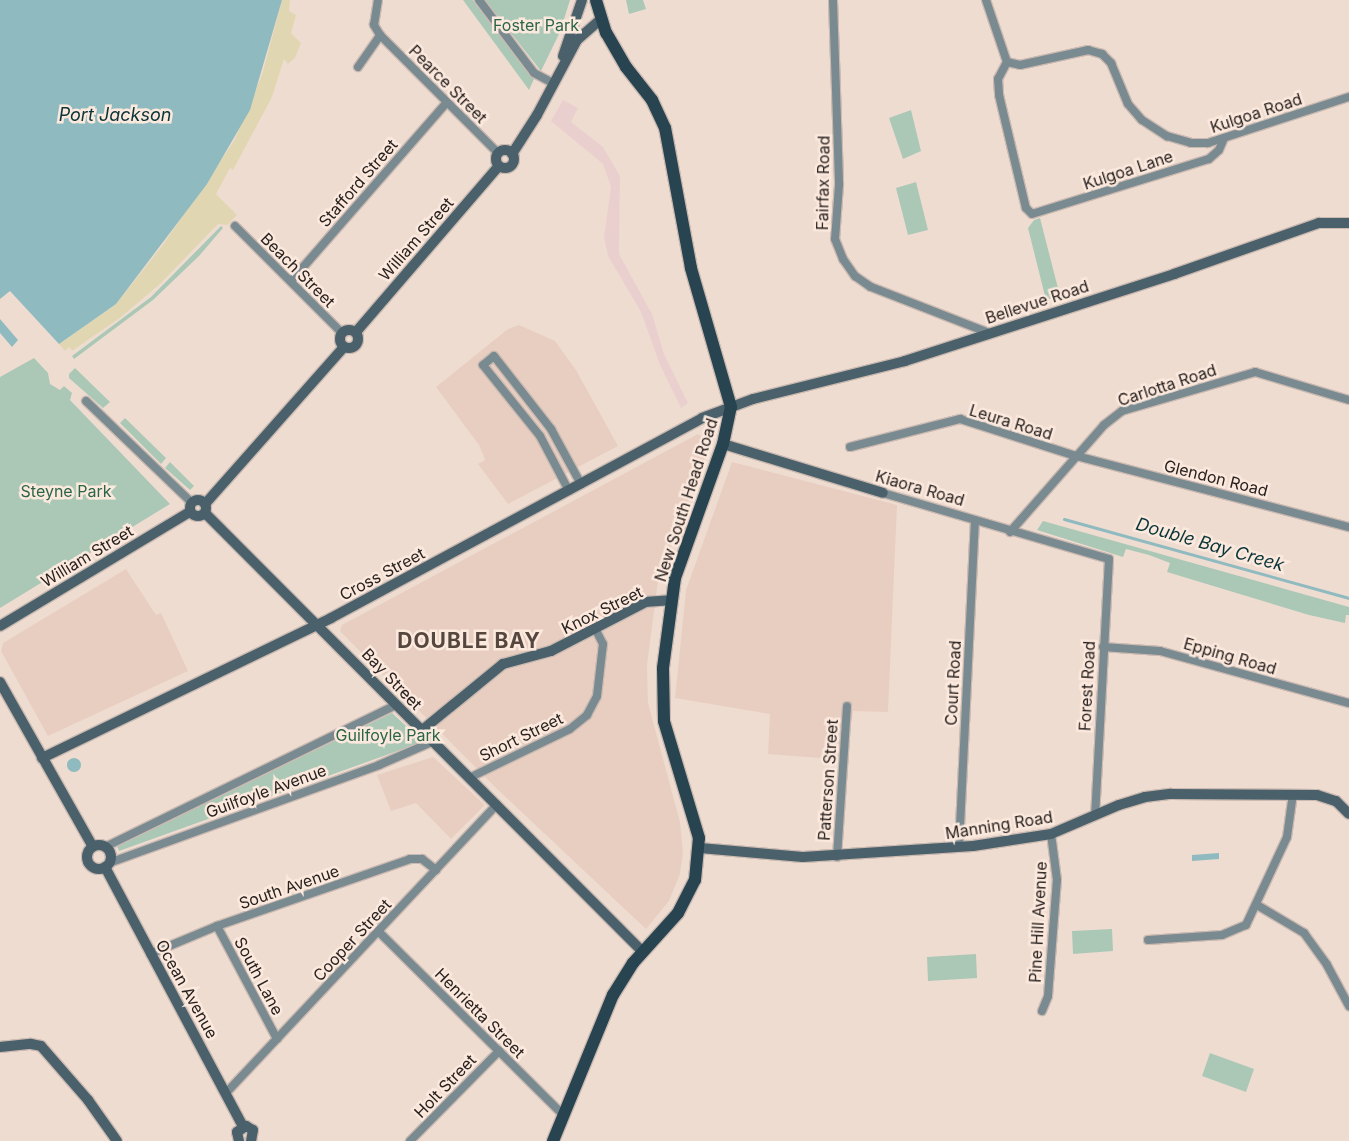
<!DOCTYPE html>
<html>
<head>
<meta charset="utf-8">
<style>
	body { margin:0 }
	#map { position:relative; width:1349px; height:1141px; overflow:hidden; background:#efdcd1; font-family:Inter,sans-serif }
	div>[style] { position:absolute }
	.built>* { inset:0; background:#e8cec0 }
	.industrial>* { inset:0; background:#eacfcf }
	.green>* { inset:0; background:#abc8b7 }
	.sand>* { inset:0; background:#e0d7b2 }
	.water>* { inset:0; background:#8fbabf }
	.round { border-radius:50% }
	.stream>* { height:3px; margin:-1.5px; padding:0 1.5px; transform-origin:1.5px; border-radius:1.5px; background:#8fbabf }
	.roads { filter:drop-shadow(1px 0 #cbbab1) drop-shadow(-1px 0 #cbbab1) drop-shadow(0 1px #cbbab1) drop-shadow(0 -1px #cbbab1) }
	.street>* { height:8px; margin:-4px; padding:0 4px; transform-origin:4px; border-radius:4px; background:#7a8a91 }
	.secondary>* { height:10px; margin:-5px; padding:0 5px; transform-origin:5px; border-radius:5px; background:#4a616b }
	.secondary>.ring { margin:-5px; padding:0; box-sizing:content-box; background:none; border:10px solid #4a616b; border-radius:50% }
	.primary>* { height:12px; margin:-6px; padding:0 6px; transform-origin:6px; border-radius:6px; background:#284450 }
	span { translate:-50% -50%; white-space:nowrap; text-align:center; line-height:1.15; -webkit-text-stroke:5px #fce9de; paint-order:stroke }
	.park-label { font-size:16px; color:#2b6548 }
	.street-label { font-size:16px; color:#28211e }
	.water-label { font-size:18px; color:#093539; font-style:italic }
	.district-label { font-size:21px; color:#56473e; font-weight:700; letter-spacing:1px }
</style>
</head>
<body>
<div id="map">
	<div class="built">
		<div style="clip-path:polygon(519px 325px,555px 341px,576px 370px,618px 446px,508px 504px,478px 464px,485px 460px,479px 445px,436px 387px,508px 329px)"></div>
		<div style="clip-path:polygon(698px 434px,710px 444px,658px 581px,647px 665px,648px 703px,680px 822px,683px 852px,680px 874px,669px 901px,646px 929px,497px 789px,340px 631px,342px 625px)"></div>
		<div style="clip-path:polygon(732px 462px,897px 505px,888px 712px,853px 711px,846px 760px,768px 754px,770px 714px,675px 698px,686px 590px)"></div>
		<div style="clip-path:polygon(126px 569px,156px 615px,161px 613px,188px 671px,48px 736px,1px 651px,3px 643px)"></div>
		<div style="clip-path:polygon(433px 757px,485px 805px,451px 839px,416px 803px,391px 811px,377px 775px)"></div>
	</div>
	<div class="industrial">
		<div style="clip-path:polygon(563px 100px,578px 108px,571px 122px,603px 147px,620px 176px,619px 254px,652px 314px,664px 354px,688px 403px,681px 408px,660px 365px,641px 312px,608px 256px,604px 237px,611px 187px,603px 164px,551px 121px)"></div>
	</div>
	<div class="green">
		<div style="clip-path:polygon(463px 0,473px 0,534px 79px,529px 90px)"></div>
		<div style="clip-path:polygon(485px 0,570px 0,560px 32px,541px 71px)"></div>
		<div style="clip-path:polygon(626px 0,643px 0,646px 9px,629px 14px)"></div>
		<div style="clip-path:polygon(911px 110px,921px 151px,903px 159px,889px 118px)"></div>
		<div style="clip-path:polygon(916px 182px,928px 230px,908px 235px,896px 188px)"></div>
		<div style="clip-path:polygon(1040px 218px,1060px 296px,1046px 300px,1028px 228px,1034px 220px)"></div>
		<div style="clip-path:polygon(221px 226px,223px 228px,199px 256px,153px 300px,74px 359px,72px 356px,151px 297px)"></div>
		<div style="clip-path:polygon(34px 358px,48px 373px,50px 384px,60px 390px,64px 386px,72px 393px,70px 400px,170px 504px,0 608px,0 377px)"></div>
		<div style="clip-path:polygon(75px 368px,110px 402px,103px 408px,69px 378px,69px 374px)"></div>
		<div style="clip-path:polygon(125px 418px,166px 458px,161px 464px,120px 423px)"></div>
		<div style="clip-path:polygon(170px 462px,194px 486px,190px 490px,165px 468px)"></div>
		<div style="clip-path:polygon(1043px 521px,1349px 607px,1349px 615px,1346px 615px,1345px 623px,1309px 615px,1167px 572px,1170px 563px,1149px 555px,1126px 549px,1123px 557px,1037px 530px)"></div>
		<div style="clip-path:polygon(392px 713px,418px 737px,417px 744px,119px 851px,117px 846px)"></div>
		<div style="clip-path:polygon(1112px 929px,1113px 951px,1073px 954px,1072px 931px)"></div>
		<div style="clip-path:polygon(976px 954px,977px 978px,928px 981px,927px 957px)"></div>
		<div style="clip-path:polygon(1210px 1053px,1254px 1069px,1246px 1092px,1202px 1076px)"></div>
	</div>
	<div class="sand">
		<div style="clip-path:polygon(282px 0,290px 0,289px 11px,296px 15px,291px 33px,301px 43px,295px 58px,288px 64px,284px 59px,272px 97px,233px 170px,230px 168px,216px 194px,237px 215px,227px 225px,218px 224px,160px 284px,121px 317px,72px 351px,69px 347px,65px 351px,59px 344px,116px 304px,162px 246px,234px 141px,262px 75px)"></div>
	</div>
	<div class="water">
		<div style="clip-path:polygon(0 0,282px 0,250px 110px,207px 184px,116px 304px,59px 344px,10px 291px,0 299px)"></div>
		<div style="clip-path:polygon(0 319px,18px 340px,12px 347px,0 333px)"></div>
		<div class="round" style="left:67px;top:758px;width:14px;height:14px"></div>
		<div style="clip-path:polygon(1219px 853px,1219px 859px,1192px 861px,1192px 855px)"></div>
	</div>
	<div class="stream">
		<div style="left:1064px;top:519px;width:296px;rotate:15.5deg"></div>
	</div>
	<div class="roads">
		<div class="street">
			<div style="left:479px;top:0;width:91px;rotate:53deg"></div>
			<div style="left:534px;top:73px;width:21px;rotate:28deg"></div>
			<div style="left:833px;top:0;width:185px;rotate:88.1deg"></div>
			<div style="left:839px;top:185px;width:54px;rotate:94.2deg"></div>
			<div style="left:835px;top:239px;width:22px;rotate:68deg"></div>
			<div style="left:843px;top:259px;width:21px;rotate:55deg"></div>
			<div style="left:855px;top:276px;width:19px;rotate:35deg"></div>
			<div style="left:871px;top:287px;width:127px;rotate:21.3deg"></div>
			<div style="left:986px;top:0;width:65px;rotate:71.3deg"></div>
			<div style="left:380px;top:35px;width:167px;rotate:45deg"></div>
			<div style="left:1007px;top:62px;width:13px;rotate:13deg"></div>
			<div style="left:1020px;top:65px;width:70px;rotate:-12.4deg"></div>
			<div style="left:1088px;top:50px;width:15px;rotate:16deg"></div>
			<div style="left:1102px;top:54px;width:13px;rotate:45deg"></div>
			<div style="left:1111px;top:63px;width:44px;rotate:67.5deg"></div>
			<div style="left:1128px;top:104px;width:21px;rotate:49deg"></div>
			<div style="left:1142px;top:120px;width:30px;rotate:33deg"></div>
			<div style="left:1167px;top:136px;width:25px;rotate:16deg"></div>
			<div style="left:1191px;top:143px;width:17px"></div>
			<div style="left:1208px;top:143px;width:148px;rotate:-18.1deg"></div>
			<div style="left:1007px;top:62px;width:19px;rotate:118deg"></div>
			<div style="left:998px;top:79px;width:16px;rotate:86deg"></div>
			<div style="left:999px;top:95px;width:116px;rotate:76.6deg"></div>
			<div style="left:1026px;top:208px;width:8px;rotate:45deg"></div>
			<div style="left:1032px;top:214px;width:185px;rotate:-17.3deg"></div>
			<div style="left:1209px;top:159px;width:13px;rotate:-42deg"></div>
			<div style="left:1219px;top:150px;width:13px;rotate:-67deg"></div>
			<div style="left:358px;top:67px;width:39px;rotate:-55deg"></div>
			<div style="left:380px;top:35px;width:12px;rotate:-121deg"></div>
			<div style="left:374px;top:25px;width:25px;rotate:-81deg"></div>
			<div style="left:235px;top:226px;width:151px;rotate:45deg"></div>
			<div style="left:291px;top:281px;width:237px;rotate:-48.9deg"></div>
			<div style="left:86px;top:401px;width:147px;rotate:43.9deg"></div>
			<div style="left:850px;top:447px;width:114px;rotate:-14.3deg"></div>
			<div style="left:960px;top:419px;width:122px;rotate:17.7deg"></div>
			<div style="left:1076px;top:456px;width:282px;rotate:14.6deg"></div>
			<div style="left:569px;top:491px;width:62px;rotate:-117.8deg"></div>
			<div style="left:540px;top:436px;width:91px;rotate:-128.8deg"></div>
			<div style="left:483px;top:365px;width:14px;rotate:-39deg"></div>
			<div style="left:494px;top:356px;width:93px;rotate:52deg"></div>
			<div style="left:551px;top:429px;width:63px;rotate:61.4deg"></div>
			<div style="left:883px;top:493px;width:235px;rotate:16.3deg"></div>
			<div style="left:1109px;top:559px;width:257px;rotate:93.1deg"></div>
			<div style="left:1010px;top:532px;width:142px;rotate:-48.7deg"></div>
			<div style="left:1104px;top:425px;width:23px;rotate:-38deg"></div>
			<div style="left:1122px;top:411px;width:139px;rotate:-16.3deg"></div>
			<div style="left:1255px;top:372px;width:98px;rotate:16.6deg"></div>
			<div style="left:1103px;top:647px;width:57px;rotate:4deg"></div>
			<div style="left:1160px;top:651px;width:196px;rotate:15.4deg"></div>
			<div style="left:469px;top:778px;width:112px;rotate:-25.9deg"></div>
			<div style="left:570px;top:729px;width:22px;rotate:-39deg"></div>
			<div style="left:587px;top:715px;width:21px;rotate:-62deg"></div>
			<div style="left:597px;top:696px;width:52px;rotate:-83.4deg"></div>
			<div style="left:603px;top:644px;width:18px;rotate:-117deg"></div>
			<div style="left:105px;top:847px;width:324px;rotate:-26deg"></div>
			<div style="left:959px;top:847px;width:327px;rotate:-87.2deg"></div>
			<div style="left:837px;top:857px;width:151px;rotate:-86.2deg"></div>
			<div style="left:109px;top:863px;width:287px;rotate:-19.9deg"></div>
			<div style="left:379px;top:765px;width:58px;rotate:-23.5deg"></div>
			<div style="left:1257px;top:905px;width:55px;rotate:30.8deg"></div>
			<div style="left:1304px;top:933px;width:39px;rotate:54deg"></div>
			<div style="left:1327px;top:965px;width:47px;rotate:61.8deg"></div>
			<div style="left:217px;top:926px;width:128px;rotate:62deg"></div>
			<div style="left:379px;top:932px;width:258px;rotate:44.8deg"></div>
			<div style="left:1148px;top:940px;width:74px;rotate:-3.9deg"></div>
			<div style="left:1222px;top:935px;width:26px;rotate:-23deg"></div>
			<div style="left:1246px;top:925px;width:97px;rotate:-65deg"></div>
			<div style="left:1287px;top:837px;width:43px;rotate:-82.1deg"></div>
			<div style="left:150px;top:954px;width:73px;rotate:-22.7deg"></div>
			<div style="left:217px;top:926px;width:204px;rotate:-19.1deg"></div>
			<div style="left:410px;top:859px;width:12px"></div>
			<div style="left:422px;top:859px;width:18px;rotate:38deg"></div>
			<div style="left:1042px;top:1011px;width:16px;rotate:-68deg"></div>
			<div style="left:1048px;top:996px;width:116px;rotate:-85.6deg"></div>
			<div style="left:1057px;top:880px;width:46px;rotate:-97.4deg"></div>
			<div style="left:226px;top:1093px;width:396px;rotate:-46.8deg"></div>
			<div style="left:410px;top:1141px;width:127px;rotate:-45.3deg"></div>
		</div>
		<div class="secondary">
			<div style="left:563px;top:56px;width:59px;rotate:-71.3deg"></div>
			<div class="ring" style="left:496px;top:150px;width:8px;height:8px"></div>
			<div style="left:512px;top:154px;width:46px;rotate:-57.3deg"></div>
			<div style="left:537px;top:115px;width:85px;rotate:-61.9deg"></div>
			<div style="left:577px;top:40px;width:30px;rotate:-41deg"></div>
			<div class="ring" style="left:340px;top:330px;width:8px;height:8px"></div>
			<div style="left:356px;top:332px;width:219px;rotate:-49.3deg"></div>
			<div style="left:723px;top:444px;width:167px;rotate:17deg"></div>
			<div class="ring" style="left:190px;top:500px;width:6px;height:6px"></div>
			<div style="left:205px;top:504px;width:210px;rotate:-48.5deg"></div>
			<div style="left:205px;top:513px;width:619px;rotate:45.07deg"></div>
			<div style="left:0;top:626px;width:222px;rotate:-31deg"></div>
			<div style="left:0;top:682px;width:189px;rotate:60.6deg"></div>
			<div style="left:421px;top:731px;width:106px;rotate:-39.3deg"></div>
			<div style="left:503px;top:664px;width:50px;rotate:-15.2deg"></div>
			<div style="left:551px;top:651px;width:107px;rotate:-27.3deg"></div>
			<div style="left:646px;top:602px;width:26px;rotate:-4deg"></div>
			<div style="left:42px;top:758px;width:321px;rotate:-25.8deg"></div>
			<div style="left:331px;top:618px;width:421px;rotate:-28.3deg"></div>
			<div style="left:702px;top:418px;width:54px;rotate:-20.4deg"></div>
			<div style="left:753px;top:399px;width:157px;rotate:-14deg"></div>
			<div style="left:905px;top:361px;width:283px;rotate:-17.9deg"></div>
			<div style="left:1174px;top:274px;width:154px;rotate:-19.4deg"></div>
			<div style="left:1319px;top:223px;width:30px"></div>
			<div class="ring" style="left:87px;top:845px;width:14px;height:14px"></div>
			<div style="left:700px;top:848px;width:103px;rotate:5deg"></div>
			<div style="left:803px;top:857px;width:170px;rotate:-3.7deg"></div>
			<div style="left:973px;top:846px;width:79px;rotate:-8.7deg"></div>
			<div style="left:1051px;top:834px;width:74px;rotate:-23.1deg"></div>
			<div style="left:1119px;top:805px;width:27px;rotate:-17deg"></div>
			<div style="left:1145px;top:797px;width:26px;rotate:-7deg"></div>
			<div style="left:1171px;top:794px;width:146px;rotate:0.4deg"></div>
			<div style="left:1317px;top:795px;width:20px;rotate:18deg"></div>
			<div style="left:1336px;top:801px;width:18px;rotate:45deg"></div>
			<div style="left:105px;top:867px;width:293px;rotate:62deg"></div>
			<div style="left:0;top:1047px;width:31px;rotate:-6deg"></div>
			<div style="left:31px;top:1044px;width:10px;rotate:11deg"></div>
			<div style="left:41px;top:1046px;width:72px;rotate:49deg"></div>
			<div style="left:88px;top:1100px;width:50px;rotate:54.7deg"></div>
			<div style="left:239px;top:1141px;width:9px;rotate:-103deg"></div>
			<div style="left:237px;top:1132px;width:11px;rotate:-34deg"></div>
			<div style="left:246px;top:1126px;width:8px;rotate:30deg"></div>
			<div style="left:253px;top:1130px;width:11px;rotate:100deg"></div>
		</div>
		<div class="primary">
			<div style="left:553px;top:1141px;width:158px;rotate:-67.7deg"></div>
			<div style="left:613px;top:995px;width:38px;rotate:-58deg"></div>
			<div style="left:633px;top:963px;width:67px;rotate:-48deg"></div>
			<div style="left:678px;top:913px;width:37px;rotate:-63deg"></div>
			<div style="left:695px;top:880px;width:42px;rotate:-84.6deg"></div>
			<div style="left:699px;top:838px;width:122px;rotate:-106.7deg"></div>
			<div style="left:664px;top:721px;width:53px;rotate:-91.1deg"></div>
			<div style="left:663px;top:668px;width:91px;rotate:-82.4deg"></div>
			<div style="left:675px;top:578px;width:142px;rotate:-70.3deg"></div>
			<div style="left:723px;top:444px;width:38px;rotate:-78deg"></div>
			<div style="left:731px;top:407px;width:145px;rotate:-106.1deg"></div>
			<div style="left:691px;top:268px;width:142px;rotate:-100.5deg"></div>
			<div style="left:665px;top:128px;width:31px;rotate:-115deg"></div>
			<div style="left:652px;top:100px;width:42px;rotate:-128.2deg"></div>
			<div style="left:626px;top:67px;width:39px;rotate:-120deg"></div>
			<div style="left:606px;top:33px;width:34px;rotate:-107deg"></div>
		</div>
	</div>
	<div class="park-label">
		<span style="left:536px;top:25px">Foster Park</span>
		<span style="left:66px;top:491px">Steyne Park</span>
		<span style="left:388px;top:735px">Guilfoyle Park</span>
	</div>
	<div class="street-label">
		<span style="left:448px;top:84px;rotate:45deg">Pearce Street</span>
		<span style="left:1256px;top:113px;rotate:-18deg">Kulgoa Road</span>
		<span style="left:1128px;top:170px;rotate:-18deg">Kulgoa Lane</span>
		<span style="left:358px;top:183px;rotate:-49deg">Stafford Street</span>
		<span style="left:823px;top:183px;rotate:-89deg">Fairfax Road</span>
		<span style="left:416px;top:239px;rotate:-49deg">William Street</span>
		<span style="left:298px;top:270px;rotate:45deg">Beach Street</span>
		<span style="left:1037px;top:302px;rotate:-18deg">Bellevue Road</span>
		<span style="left:1167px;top:385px;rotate:-18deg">Carlotta Road</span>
		<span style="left:1011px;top:422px;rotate:17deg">Leura Road</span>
		<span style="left:1216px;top:478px;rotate:14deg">Glendon Road</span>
		<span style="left:920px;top:488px;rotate:16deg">Kiaora Road</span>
		<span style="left:686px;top:500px;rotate:-72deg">New South Head Road</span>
		<span style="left:87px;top:556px;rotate:-31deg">William Street</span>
		<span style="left:382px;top:574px;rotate:-28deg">Cross Street</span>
		<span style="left:602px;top:610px;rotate:-26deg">Knox Street</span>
		<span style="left:1230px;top:656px;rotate:16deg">Epping Road</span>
		<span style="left:392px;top:679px;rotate:46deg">Bay Street</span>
		<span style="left:953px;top:683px;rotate:-87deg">Court Road</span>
		<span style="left:1087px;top:686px;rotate:-87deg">Forest Road</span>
		<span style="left:521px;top:737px;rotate:-26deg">Short Street</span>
		<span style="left:828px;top:780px;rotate:-86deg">Patterson Street</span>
		<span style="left:266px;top:791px;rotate:-20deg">Guilfoyle Avenue</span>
		<span style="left:999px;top:825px;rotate:-9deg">Manning Road</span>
		<span style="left:289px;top:887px;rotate:-19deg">South Avenue</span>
		<span style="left:1038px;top:922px;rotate:-87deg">Pine Hill Avenue</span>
		<span style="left:352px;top:940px;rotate:-47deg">Cooper Street</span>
		<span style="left:259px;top:976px;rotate:62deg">South Lane</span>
		<span style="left:187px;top:989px;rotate:61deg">Ocean Avenue</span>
		<span style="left:480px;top:1013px;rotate:45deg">Henrietta Street</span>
		<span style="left:445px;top:1086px;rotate:-46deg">Holt Street</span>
	</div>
	<div class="water-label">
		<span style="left:115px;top:115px">Port Jackson</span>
		<span style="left:1210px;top:545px;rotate:16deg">Double Bay Creek</span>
	</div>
	<div class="district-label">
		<span style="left:469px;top:641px">DOUBLE BAY</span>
	</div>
</div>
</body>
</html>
